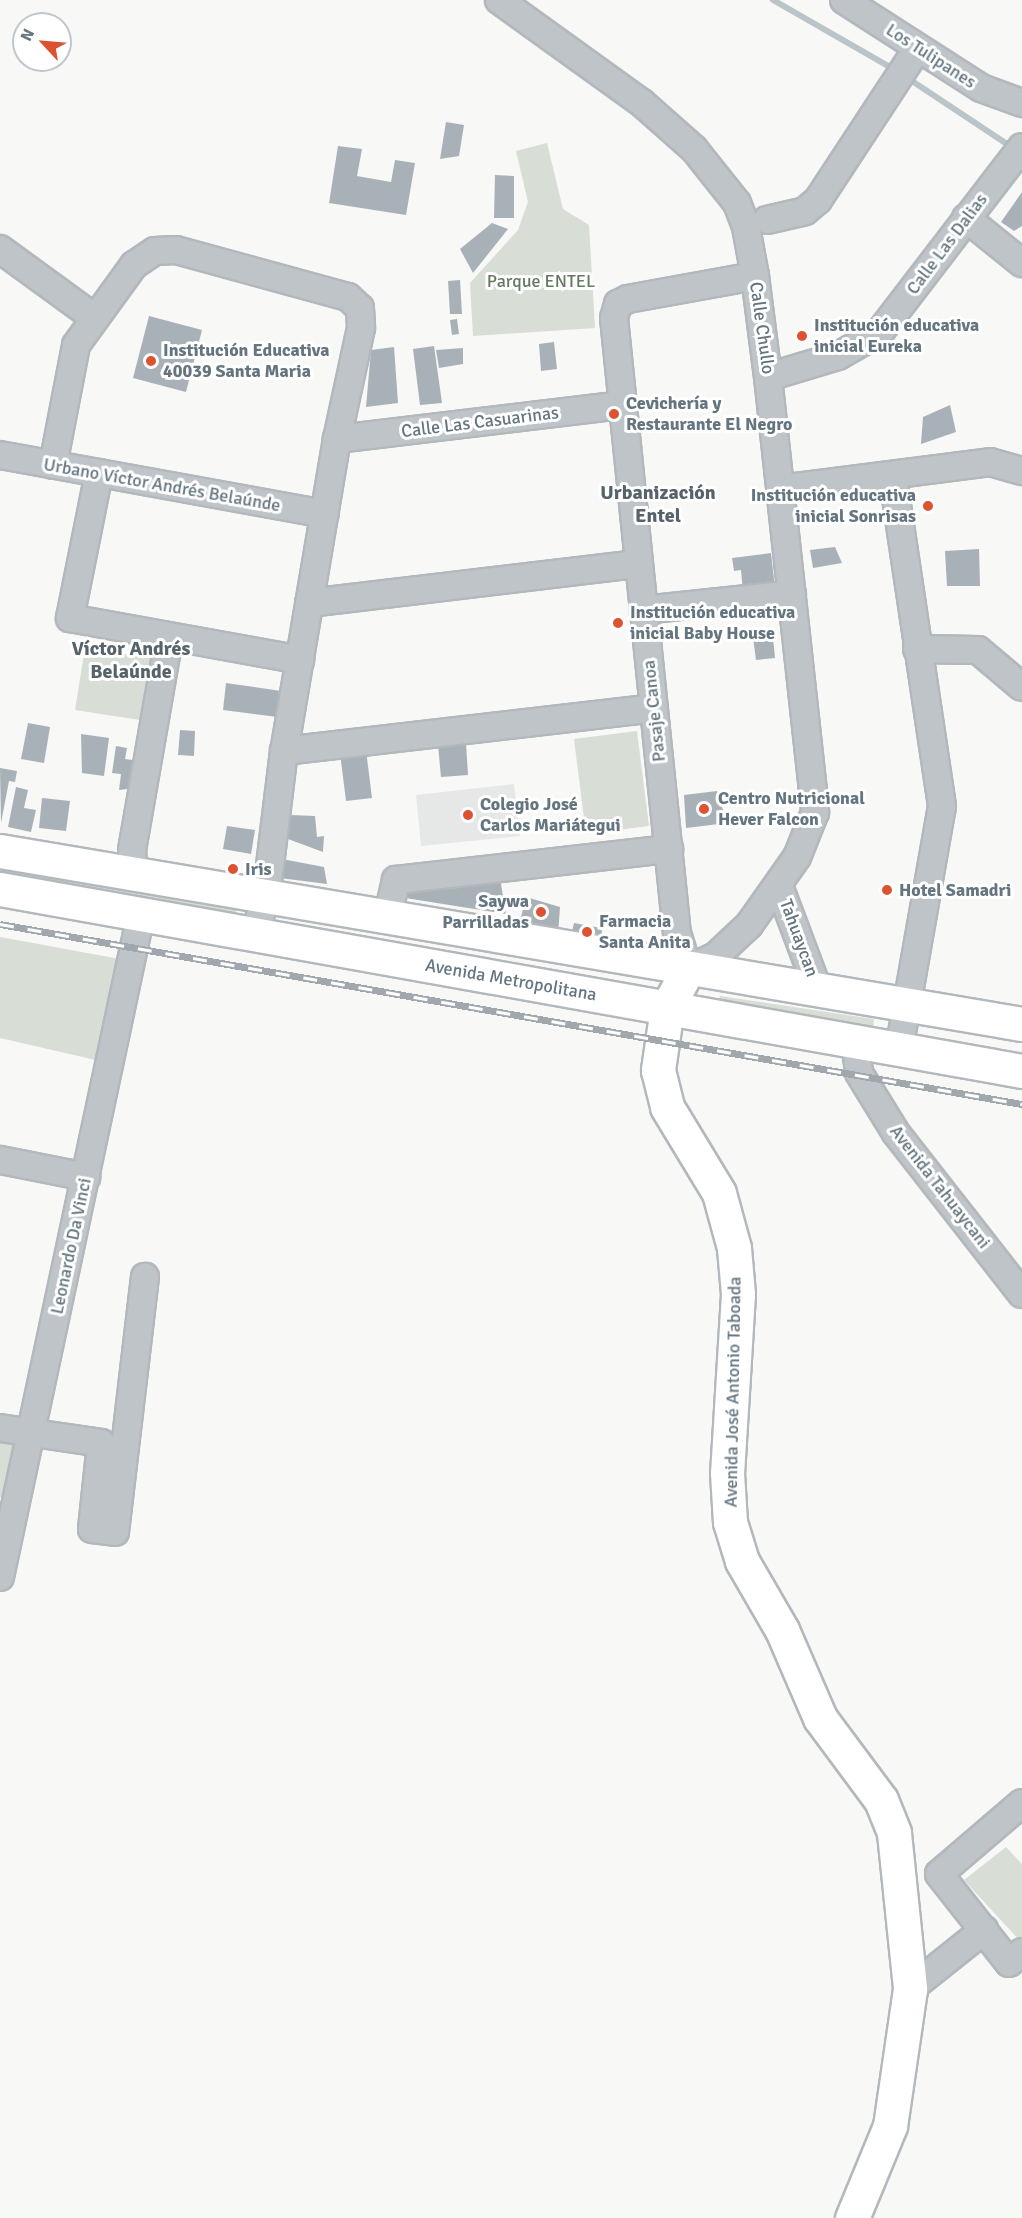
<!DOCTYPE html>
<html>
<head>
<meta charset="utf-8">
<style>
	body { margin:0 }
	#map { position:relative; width:1022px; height:2218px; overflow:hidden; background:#f8f8f6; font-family:Signika,sans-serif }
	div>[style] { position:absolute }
	.built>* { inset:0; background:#e6e7e7 }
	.green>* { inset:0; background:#d8ddd5 }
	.stream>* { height:6px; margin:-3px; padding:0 3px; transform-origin:3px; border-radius:3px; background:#b9c5c9 }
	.building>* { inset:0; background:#a8b1b7 }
	.roads { filter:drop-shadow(2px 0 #b3b8bc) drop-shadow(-2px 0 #b3b8bc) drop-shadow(0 2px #b3b8bc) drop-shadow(0 -2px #b3b8bc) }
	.minor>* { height:26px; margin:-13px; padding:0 13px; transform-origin:13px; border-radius:13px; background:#bfc4c8 }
	.major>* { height:33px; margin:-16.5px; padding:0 16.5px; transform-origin:16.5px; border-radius:16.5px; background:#fff }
	.rail>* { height:7px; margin-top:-3.5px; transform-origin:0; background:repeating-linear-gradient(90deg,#fff 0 14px,#a1a8ad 0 28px); box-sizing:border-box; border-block:2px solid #a1a8ad }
	.dots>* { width:16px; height:16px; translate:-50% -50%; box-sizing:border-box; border:3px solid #fff; border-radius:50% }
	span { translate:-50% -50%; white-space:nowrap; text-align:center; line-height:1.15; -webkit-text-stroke:6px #fff; paint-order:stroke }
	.street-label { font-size:18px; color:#647580 }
	.park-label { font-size:18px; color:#677863 }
	.poi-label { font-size:18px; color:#647580; font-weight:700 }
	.left { translate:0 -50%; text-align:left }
	.right { translate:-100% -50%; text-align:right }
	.neighbourhood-label { font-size:20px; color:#56636b; font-weight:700 }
	.north { position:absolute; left:12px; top:12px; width:60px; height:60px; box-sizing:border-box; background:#fff; border:2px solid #c1c8cc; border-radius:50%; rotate:296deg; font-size:16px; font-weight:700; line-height:24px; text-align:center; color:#647580 }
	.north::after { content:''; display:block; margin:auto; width:21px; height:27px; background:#dd5331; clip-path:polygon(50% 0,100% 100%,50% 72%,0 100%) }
</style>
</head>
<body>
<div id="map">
	<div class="built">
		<div style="clip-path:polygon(514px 784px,520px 836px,421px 846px,416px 795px)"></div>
	</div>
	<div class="green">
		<div style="clip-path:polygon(547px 143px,563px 209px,589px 225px,595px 328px,473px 336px,470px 283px,518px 230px,528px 202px,516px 151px)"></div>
		<div style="clip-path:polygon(85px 648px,150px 658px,140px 720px,75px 710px)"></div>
		<div style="clip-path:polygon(637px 731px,649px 826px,586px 834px,574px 739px)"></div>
		<div style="clip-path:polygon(0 862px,237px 902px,235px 921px,0 876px)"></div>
		<div style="clip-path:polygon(0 937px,120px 959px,100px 1061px,0 1038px)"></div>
		<div style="clip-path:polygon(720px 996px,874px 1019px,873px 1031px,715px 1010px)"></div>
		<div style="clip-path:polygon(0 1438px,21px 1442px,8px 1499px,0 1497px)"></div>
		<div style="clip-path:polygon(1006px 1847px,1022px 1864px,1022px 1943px,964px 1880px)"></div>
	</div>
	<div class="stream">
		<div style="left:773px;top:0;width:141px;rotate:29.8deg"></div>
		<div style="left:906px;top:77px;width:128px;rotate:33.6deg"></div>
	</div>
	<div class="building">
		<div style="clip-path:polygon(446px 122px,464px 125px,459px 156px,440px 159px)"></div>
		<div style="clip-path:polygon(338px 146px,362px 149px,357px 176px,391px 182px,395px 160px,415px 163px,406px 215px,329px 203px)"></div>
		<div style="clip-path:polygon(495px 175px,514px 176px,514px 218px,494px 218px)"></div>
		<div style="clip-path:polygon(1022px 192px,1022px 226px,1014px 231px,1001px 222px)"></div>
		<div style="clip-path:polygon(492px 223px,508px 229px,473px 273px,460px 249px)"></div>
		<div style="clip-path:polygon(460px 280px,462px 314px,450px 314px,448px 281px)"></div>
		<div style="clip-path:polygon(149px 316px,202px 330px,186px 392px,133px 378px)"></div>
		<div style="clip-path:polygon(457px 319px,459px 334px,452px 335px,450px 320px)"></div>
		<div style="clip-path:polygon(554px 342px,557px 369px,541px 371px,539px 344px)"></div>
		<div style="clip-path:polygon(434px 346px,442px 403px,420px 405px,413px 349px)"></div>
		<div style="clip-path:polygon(394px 347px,398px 403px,366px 407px,371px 350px)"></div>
		<div style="clip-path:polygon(463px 348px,463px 364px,439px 368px,436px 350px)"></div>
		<div style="clip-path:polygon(950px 405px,956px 432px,921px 444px,923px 417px)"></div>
		<div style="clip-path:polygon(835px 547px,842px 563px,813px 568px,810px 550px)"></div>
		<div style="clip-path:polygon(979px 549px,980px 586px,947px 586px,945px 551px)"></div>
		<div style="clip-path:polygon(771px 553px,775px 588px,743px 592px,741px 570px,734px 571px,732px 558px)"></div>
		<div style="clip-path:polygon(772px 628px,775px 658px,756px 660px,752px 630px)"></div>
		<div style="clip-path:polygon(226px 683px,281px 691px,277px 717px,223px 710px)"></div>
		<div style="clip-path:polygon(28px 723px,50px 727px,44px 763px,21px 759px)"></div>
		<div style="clip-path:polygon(180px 730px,195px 731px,194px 756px,178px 755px)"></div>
		<div style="clip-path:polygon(81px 734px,109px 738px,104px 776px,82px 773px)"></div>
		<div style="clip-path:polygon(466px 743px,468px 775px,441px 777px,438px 745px)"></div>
		<div style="clip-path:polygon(116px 746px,127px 748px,125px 759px,139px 761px,135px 788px,119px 790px,121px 774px,112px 773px)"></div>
		<div style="clip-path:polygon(366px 750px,372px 798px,346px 801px,340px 753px)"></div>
		<div style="clip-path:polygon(0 768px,17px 771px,15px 782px,9px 781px,1px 823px)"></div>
		<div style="clip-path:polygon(16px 787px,28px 790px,24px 808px,36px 810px,31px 832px,8px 827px)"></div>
		<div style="clip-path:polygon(717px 791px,727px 823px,686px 828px,684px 795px)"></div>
		<div style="clip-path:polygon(42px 798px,70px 801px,66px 831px,39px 828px)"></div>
		<div style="clip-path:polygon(290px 815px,315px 816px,317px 837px,324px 836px,323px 852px,288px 839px)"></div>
		<div style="clip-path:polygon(227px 826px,255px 830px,251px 854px,223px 849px)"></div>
		<div style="clip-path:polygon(282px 859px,324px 867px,327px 884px,280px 878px)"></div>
		<div style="clip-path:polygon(500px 878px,506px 914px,399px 897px,398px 883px)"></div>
		<div style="clip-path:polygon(526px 897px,560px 907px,558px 935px,521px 917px)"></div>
		<div style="clip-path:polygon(574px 923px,601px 928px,605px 945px,571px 936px)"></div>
	</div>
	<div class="roads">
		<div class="minor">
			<div style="left:499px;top:0;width:176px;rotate:35.8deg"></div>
			<div style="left:642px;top:103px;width:69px;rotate:41.5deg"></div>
			<div style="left:694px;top:149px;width:69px;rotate:51.5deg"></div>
			<div style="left:737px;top:203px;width:26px;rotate:69deg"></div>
			<div style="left:746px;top:227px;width:50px;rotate:79.6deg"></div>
			<div style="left:755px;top:276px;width:102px;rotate:82.7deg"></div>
			<div style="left:768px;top:377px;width:438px;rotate:83.8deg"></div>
			<div style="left:815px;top:812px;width:48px;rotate:111.8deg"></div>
			<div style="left:797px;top:857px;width:83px;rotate:125.2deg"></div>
			<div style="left:749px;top:925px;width:45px;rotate:136.8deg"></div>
			<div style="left:716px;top:956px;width:31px;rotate:155deg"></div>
			<div style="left:688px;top:969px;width:37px;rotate:-107deg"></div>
			<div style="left:677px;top:934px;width:619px;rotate:-95.84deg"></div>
			<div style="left:614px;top:318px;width:15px;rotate:-74deg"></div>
			<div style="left:618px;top:304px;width:11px;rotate:-27deg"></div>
			<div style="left:628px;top:299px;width:129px;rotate:-10.3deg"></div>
			<div style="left:844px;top:0;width:163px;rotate:32.7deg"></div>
			<div style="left:981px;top:88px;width:44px;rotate:20.1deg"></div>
			<div style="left:966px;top:218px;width:72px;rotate:38.8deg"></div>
			<div style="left:767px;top:220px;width:39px;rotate:-13deg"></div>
			<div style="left:805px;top:211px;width:17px;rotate:-40deg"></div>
			<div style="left:818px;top:200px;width:182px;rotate:-56.7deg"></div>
			<div style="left:0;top:249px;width:114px;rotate:36.1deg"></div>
			<div style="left:768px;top:377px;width:73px;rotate:-16.7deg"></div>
			<div style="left:838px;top:356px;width:48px;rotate:-29.7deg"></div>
			<div style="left:880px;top:332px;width:233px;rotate:-52.5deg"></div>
			<div style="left:337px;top:439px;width:288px;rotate:-6.8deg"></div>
			<div style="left:0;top:455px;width:330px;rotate:10.3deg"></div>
			<div style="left:53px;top:465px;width:122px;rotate:-79.1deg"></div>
			<div style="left:76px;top:345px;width:99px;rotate:-54.1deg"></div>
			<div style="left:134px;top:265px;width:25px;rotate:-34deg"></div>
			<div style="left:155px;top:251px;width:21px;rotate:-3deg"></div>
			<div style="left:176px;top:250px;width:178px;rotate:15.3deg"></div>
			<div style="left:348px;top:297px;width:16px;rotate:43deg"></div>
			<div style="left:360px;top:308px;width:20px;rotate:87deg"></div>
			<div style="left:361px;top:328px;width:114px;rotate:102.2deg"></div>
			<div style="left:337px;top:439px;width:316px;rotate:99.6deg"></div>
			<div style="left:284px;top:751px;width:148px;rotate:97deg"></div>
			<div style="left:266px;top:898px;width:38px;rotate:108deg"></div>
			<div style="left:99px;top:473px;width:148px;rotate:101.3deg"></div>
			<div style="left:70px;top:618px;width:234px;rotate:10.3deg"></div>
			<div style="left:893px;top:478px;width:332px;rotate:81.5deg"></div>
			<div style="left:942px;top:806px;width:247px;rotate:100deg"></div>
			<div style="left:780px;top:489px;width:212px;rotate:-7.3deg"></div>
			<div style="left:990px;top:462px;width:33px;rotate:16deg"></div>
			<div style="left:309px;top:603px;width:331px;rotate:-6.8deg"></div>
			<div style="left:643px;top:610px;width:150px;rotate:-6.1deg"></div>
			<div style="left:917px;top:649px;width:61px;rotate:0.9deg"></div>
			<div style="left:978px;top:650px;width:57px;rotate:40.1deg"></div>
			<div style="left:284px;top:751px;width:372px;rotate:-6.6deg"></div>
			<div style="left:133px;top:874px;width:24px;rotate:-92deg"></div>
			<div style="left:132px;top:850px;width:216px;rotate:-80.1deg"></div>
			<div style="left:779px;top:886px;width:111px;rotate:69.4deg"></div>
			<div style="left:387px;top:919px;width:40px;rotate:-77deg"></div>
			<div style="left:396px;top:880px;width:275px;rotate:-6.5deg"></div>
			<div style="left:855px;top:1043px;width:30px;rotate:82deg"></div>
			<div style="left:859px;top:1073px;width:70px;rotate:58.3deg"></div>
			<div style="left:896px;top:1133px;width:204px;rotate:52deg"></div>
			<div style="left:0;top:1160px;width:88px;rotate:11.2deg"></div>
			<div style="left:0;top:1428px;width:102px;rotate:8.4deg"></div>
			<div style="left:101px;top:1443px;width:86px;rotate:96deg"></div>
			<div style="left:92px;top:1529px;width:23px;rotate:7deg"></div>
			<div style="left:115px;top:1532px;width:257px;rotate:-83.3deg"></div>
			<div style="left:0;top:1577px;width:678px;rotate:-77.99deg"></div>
			<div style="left:1022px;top:1803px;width:109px;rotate:139.5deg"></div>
			<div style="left:939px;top:1874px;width:113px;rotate:51.8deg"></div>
			<div style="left:1009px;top:1963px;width:17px;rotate:-40deg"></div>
			<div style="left:910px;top:1989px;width:95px;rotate:-38.6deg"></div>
		</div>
		<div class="major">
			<div style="left:0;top:851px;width:1037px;rotate:9.61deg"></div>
			<div style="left:0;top:889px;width:1038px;rotate:10.1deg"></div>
			<div style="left:688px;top:969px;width:44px;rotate:118.3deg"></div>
			<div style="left:667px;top:1008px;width:63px;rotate:98.3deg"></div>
			<div style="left:658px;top:1070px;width:38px;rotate:76deg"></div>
			<div style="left:667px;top:1107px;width:100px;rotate:58.8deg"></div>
			<div style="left:719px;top:1193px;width:57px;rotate:74.7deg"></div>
			<div style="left:734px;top:1248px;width:46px;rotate:85deg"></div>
			<div style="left:738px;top:1294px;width:179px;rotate:93.5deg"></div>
			<div style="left:727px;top:1473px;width:49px;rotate:86.5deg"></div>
			<div style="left:730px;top:1522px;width:41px;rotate:72.9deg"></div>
			<div style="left:742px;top:1561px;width:80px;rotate:59.9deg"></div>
			<div style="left:782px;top:1630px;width:96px;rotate:66.6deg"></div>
			<div style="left:820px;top:1718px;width:102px;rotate:53.4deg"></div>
			<div style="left:881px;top:1800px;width:35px;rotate:68deg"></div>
			<div style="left:894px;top:1833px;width:157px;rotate:84.1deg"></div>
			<div style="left:910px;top:1989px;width:138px;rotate:98.3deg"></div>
			<div style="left:890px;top:2126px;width:100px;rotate:112.4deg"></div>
		</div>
	</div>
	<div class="rail">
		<div style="left:0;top:924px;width:1038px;rotate:9.99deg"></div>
	</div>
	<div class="dots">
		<div style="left:802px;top:336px;background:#dd5331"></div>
		<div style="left:151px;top:361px;background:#dd5331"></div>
		<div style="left:614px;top:414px;background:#dd5331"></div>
		<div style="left:928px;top:506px;background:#dd5331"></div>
		<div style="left:618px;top:623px;background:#dd5331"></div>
		<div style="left:704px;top:809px;background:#dd5331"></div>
		<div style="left:468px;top:815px;background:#dd5331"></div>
		<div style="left:233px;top:869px;background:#dd5331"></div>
		<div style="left:887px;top:890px;background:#dd5331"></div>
		<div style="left:541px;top:912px;background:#dd5331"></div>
		<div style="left:587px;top:932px;background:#dd5331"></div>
	</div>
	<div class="street-label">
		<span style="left:931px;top:56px;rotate:33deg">Los Tulipanes</span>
		<span style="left:947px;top:244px;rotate:-53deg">Calle Las Dalias</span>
		<span style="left:762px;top:328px;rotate:82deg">Calle Chullo</span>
		<span style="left:480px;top:422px;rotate:-7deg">Calle Las Casuarinas</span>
		<span style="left:162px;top:485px;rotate:10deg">Urbano Víctor Andrés Belaúnde</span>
		<span style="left:654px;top:711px;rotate:-96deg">Pasaje Canoa</span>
		<span style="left:799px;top:938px;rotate:70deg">Tahuaycan</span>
		<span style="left:511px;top:980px;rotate:10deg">Avenida Metropolitana</span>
		<span style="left:940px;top:1187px;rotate:52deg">Avenida Tahuaycani</span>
		<span style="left:71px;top:1246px;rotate:-78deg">Leonardo Da Vinci</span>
		<span style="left:733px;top:1392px;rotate:-89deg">Avenida José Antonio Taboada</span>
	</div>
	<div class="park-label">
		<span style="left:541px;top:281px">Parque ENTEL</span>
	</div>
	<div class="poi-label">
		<span class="left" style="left:814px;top:336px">Institución educativa<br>inicial Eureka</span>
		<span class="left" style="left:163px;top:361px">Institución Educativa<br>40039 Santa Maria</span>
		<span class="left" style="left:626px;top:414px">Cevichería y<br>Restaurante El Negro</span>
		<span class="right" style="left:916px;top:506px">Institución educativa<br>inicial Sonrisas</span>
		<span class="left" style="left:630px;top:623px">Institución educativa<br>inicial Baby House</span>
		<span class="left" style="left:718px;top:809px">Centro Nutricional<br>Hever Falcon</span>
		<span class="left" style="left:480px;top:815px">Colegio José<br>Carlos Mariátegui</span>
		<span class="left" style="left:245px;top:869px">Iris</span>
		<span class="left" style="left:899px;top:890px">Hotel Samadri</span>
		<span class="right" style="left:529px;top:912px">Saywa<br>Parrilladas</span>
		<span class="left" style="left:599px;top:932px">Farmacia<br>Santa Anita</span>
	</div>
	<div class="neighbourhood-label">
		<span style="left:658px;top:504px">Urbanización<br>Entel</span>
		<span style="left:131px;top:660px">Víctor Andrés<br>Belaúnde</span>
	</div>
	<div class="north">N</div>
</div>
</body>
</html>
